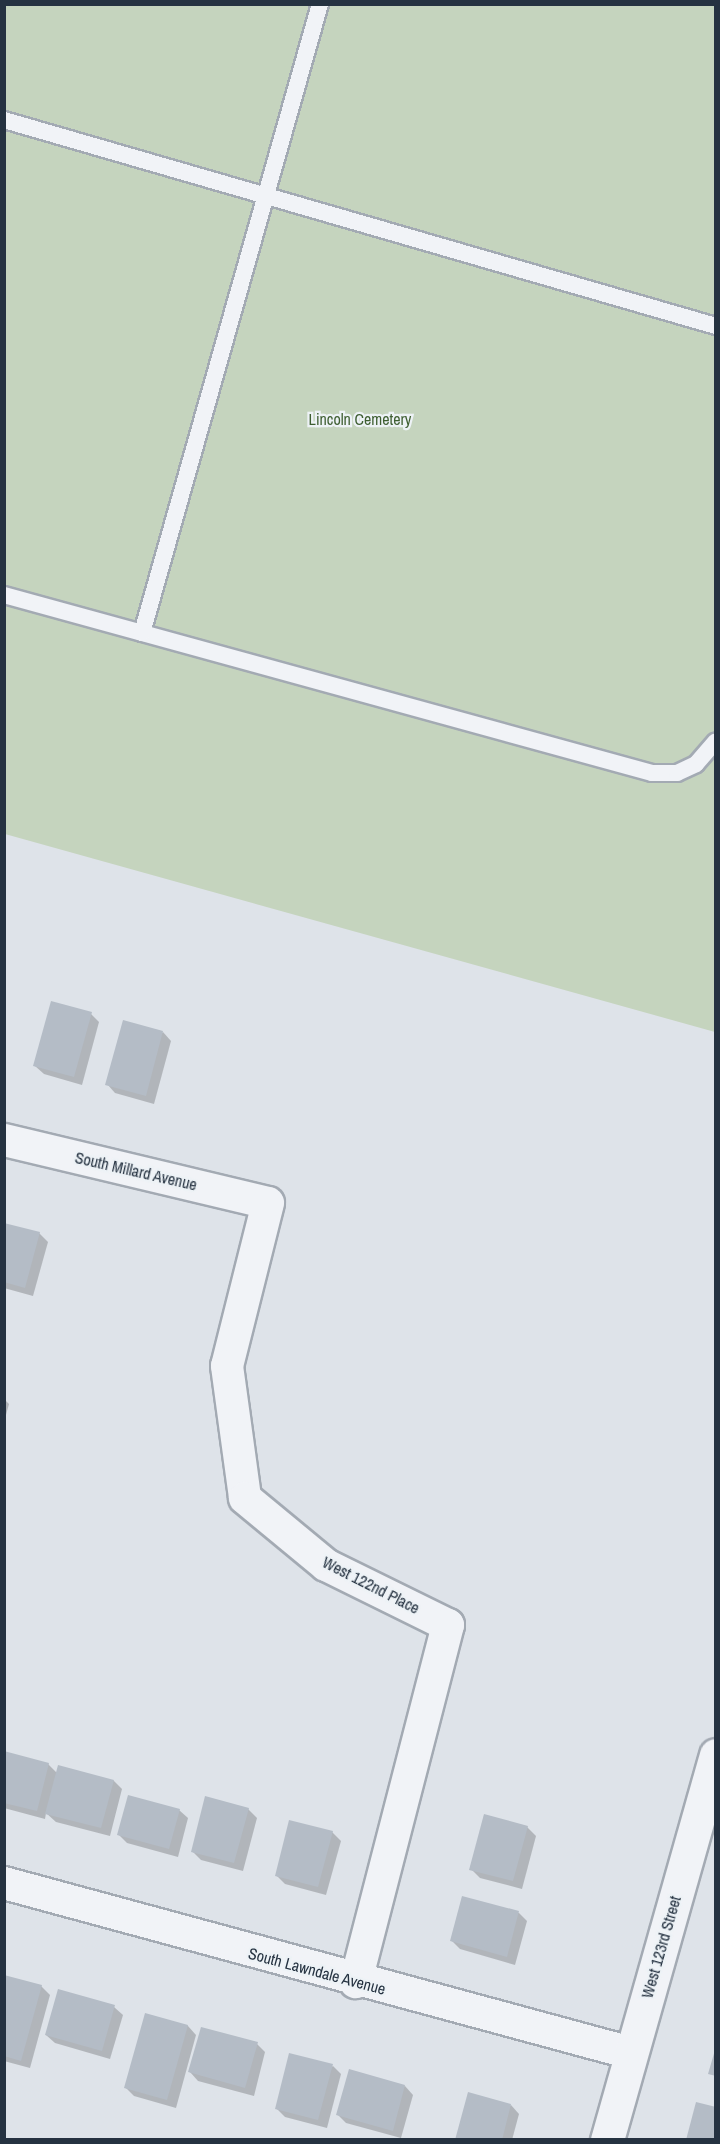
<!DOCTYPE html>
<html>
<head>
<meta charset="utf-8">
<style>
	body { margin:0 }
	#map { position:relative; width:720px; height:2144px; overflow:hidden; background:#dee3e9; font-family:"Archivo Narrow",sans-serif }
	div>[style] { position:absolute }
	.green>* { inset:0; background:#c5d4be }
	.shadow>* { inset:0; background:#0003 }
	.building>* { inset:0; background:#b4bcc6 }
	.roads { filter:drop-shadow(2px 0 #a3aab3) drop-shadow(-2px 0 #a3aab3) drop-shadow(0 2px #a3aab3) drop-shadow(0 -2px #a3aab3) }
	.service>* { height:16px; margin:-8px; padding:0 8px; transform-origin:8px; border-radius:8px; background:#f1f3f7 }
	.minor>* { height:32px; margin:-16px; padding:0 16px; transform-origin:16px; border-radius:16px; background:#f1f3f7 }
	.tertiary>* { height:33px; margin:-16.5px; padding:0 16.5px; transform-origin:16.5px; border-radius:16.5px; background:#f1f3f7 }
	span { translate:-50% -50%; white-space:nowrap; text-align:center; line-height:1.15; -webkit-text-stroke:4.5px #edf2f6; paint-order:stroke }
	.park-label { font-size:16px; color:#3e5e31 }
	.street-label { font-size:16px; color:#253241 }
	.frame { position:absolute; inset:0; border:6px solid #253241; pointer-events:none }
</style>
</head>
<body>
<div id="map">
	<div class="green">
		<div style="clip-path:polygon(4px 5px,715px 5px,715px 1032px,5px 834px)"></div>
	</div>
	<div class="shadow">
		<div style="clip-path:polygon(91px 1014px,99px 1022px,82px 1085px,44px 1074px,35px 1066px)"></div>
		<div style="clip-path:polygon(163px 1032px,171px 1041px,154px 1104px,115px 1093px,107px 1084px)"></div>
		<div style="clip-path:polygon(4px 1224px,39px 1233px,48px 1242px,33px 1296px,4px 1288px)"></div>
		<div style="clip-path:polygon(4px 1399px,9px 1404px,4px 1422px)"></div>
		<div style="clip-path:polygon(4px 1752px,48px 1764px,57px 1773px,114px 1781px,122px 1789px,110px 1836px,56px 1822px,46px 1813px,45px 1819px,4px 1808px)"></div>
		<div style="clip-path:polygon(248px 1809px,257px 1818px,243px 1871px,201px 1860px,192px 1851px)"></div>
		<div style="clip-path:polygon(179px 1810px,188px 1818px,178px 1857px,127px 1843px,119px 1835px)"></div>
		<div style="clip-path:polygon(527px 1827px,536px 1836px,522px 1889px,480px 1878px,471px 1869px)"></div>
		<div style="clip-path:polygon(332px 1832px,341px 1841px,326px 1895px,285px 1884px,276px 1875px)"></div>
		<div style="clip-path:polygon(463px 1897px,519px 1913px,527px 1921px,515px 1965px,460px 1949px,452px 1941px)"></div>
		<div style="clip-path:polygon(4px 1977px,41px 1986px,50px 1995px,30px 2068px,4px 2061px)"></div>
		<div style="clip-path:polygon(114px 2007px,123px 2015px,110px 2059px,55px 2043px,46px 2035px)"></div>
		<div style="clip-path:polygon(146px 2014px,188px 2026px,196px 2035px,176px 2108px,134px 2096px,126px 2088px)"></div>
		<div style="clip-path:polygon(257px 2044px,265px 2052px,254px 2096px,198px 2081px,190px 2072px)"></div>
		<div style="clip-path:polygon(333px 2066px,341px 2074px,327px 2128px,285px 2117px,276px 2108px)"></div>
		<div style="clip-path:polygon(405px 2086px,413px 2095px,401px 2138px,346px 2123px,338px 2115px)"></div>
		<div style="clip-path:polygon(511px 2105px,519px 2114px,512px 2140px,457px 2140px)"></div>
	</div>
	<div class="building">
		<div style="clip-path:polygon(51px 1001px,92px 1012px,74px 1077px,33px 1066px)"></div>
		<div style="clip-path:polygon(123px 1020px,163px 1031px,146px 1096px,105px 1085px)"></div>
		<div style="clip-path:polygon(4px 1223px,40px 1232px,25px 1288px,4px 1282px)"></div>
		<div style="clip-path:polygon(4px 1751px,49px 1763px,37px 1811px,4px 1803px)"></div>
		<div style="clip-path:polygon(58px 1765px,114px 1780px,101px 1828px,45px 1814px)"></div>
		<div style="clip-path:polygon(128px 1795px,180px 1809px,169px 1849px,117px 1835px)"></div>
		<div style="clip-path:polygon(205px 1796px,249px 1808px,234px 1863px,191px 1852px)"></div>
		<div style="clip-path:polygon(484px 1814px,528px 1826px,513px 1881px,469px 1870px)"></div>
		<div style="clip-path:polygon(289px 1820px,333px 1831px,318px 1887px,275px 1876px)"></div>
		<div style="clip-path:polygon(462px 1896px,519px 1911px,507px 1957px,450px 1941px)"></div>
		<div style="clip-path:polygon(4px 1975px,42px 1985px,21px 2061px,4px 2056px)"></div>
		<div style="clip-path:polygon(58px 1989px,115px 2005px,102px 2051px,45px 2035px)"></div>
		<div style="clip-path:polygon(145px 2013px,188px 2025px,167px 2100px,124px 2088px)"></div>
		<div style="clip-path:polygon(201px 2027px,258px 2042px,245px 2088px,188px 2072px)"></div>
		<div style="clip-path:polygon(715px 2050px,716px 2050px,716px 2076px,708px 2074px)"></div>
		<div style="clip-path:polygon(289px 2053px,333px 2064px,318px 2120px,275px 2109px)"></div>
		<div style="clip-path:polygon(349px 2069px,405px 2085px,393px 2131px,336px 2115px)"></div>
		<div style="clip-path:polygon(468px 2092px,511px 2104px,502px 2140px,455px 2140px)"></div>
		<div style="clip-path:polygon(696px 2102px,716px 2107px,716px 2140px,686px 2140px)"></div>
	</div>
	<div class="roads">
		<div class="service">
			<div style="left:4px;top:120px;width:741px;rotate:16.14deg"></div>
			<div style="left:4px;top:595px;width:672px;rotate:15.36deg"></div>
			<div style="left:652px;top:773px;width:25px"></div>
			<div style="left:677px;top:773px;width:21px;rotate:-25deg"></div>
			<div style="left:696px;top:764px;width:30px;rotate:-49deg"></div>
			<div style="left:142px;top:633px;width:654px;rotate:-74.2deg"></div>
		</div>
		<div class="minor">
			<div style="left:4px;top:1140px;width:271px;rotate:13.4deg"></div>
			<div style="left:268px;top:1203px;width:168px;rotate:104.1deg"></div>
			<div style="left:227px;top:1366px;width:133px;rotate:82.2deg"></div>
			<div style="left:245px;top:1498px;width:105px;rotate:39.6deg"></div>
			<div style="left:326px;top:1565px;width:136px;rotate:26.2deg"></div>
			<div style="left:448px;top:1625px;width:369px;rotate:104.5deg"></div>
			<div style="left:4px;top:1883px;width:650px;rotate:15.17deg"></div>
		</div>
		<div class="tertiary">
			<div style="left:607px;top:2140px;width:400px;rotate:-74.2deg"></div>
		</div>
	</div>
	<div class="park-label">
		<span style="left:360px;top:419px">Lincoln Cemetery</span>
	</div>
	<div class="street-label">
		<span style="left:136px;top:1171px;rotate:13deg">South Millard Avenue</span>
		<span style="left:371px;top:1585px;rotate:27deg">West 122nd Place</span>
		<span style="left:661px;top:1947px;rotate:-74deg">West 123rd Street</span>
		<span style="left:317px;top:1971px;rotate:15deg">South Lawndale Avenue</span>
	</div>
	<div class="frame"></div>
</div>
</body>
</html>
